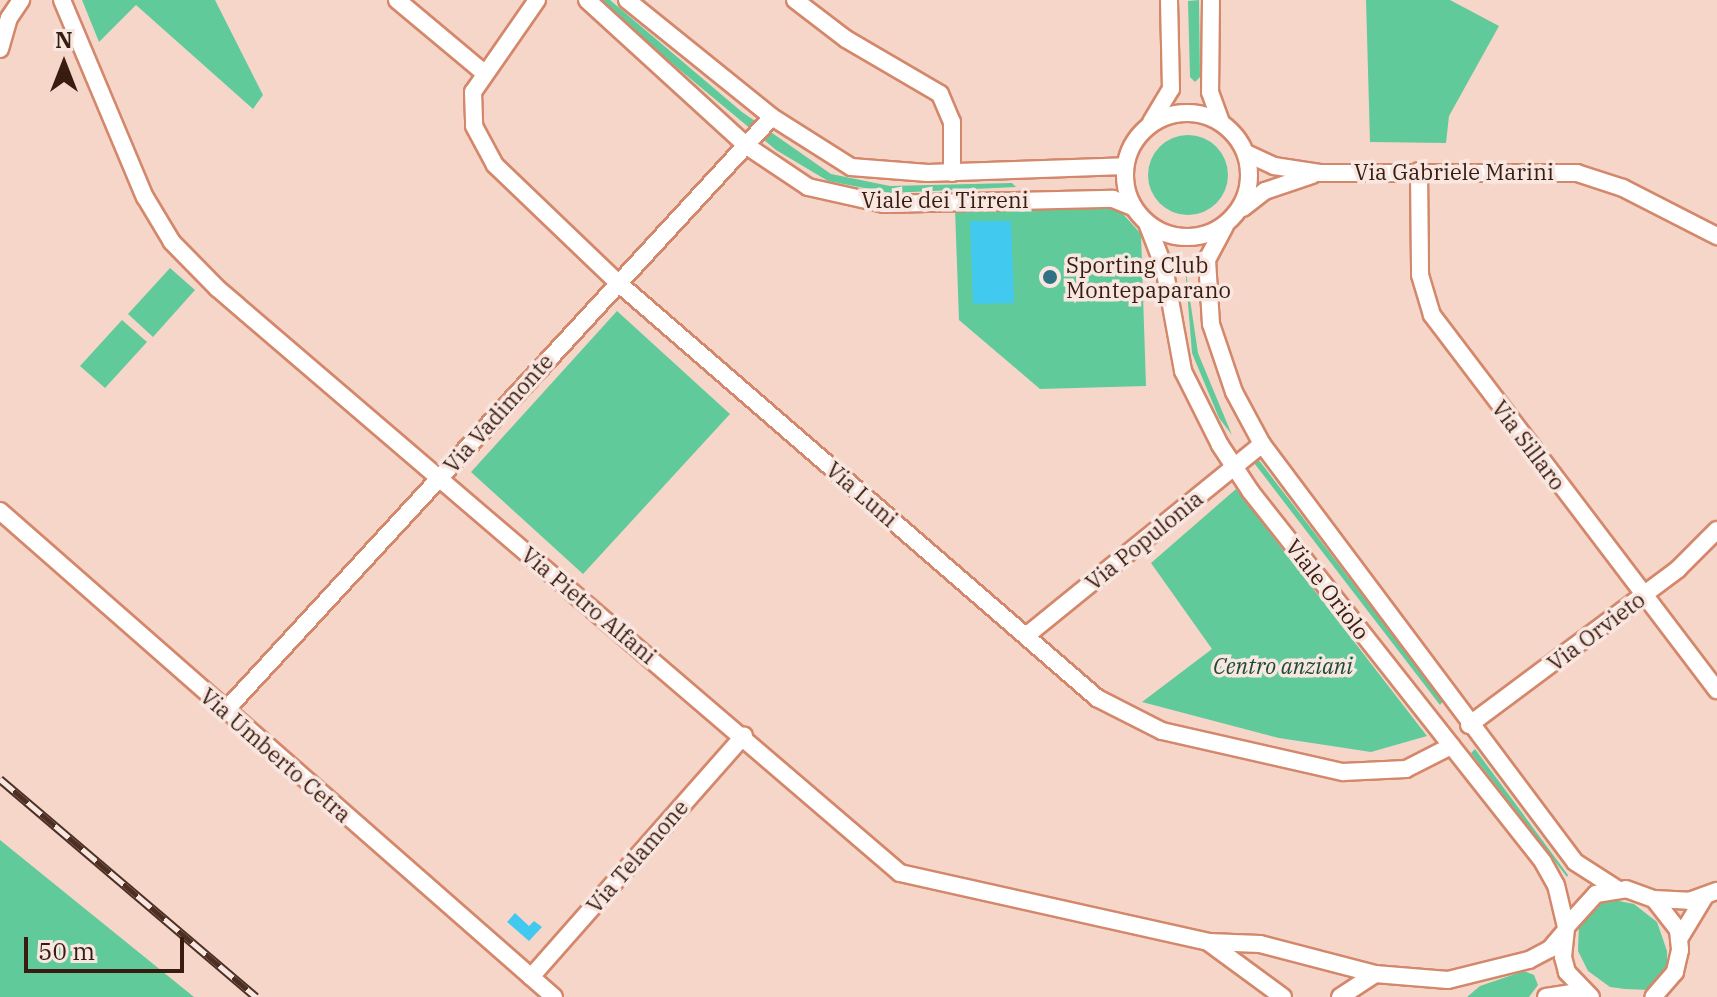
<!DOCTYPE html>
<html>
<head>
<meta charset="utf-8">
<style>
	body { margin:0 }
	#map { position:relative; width:1717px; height:997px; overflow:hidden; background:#f7d6ca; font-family:"IBM Plex Serif",serif }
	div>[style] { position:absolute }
	.green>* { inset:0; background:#61ca9a }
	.round { border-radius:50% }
	.water>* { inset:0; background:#42c9f0 }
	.roads { filter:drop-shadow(2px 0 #d4886b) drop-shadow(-2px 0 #d4886b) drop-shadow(0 2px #d4886b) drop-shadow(0 -2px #d4886b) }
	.street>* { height:16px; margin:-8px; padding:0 8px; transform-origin:8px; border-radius:8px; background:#fff }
	.street>.ring { margin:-8px; padding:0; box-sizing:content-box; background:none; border:16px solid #fff; border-radius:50% }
	.rail>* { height:9px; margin-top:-4.5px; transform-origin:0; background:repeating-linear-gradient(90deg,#f8e7e1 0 18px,#4d2f23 0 36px); box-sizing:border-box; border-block:2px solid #4d2f23 }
	.dots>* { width:22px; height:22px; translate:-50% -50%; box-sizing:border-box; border:4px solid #f8e7e1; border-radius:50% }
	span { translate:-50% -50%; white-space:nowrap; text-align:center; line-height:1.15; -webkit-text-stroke:7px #f8e7e1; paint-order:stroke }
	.street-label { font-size:22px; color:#391c10 }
	.poi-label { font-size:22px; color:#391c10 }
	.left { translate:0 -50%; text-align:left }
	.park-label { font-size:22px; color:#1c4a36; font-style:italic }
	.north { position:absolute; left:24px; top:24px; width:80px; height:80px; -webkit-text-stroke:6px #f8e7e1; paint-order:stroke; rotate:0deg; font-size:22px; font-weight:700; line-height:32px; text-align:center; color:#391c10 }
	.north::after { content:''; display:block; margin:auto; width:28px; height:36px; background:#391c10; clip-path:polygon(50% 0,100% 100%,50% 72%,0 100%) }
	.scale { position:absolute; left:24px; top:937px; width:160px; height:36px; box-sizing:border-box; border:4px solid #391c10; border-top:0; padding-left:10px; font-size:24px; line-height:28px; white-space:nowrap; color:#391c10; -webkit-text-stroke:6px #f8e7e1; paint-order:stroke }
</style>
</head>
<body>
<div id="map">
	<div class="green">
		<div style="clip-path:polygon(82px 0,215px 0,263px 95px,253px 109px,136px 5px,99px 42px)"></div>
		<div style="clip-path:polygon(596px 0,610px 0,742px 112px,831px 174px,890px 186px,1012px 183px,1016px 187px,890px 193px,828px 181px,776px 150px)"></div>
		<div style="clip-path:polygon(1199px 0,1200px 77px,1195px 82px,1190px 77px,1188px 1px)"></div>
		<div style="clip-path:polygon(1366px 0,1450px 0,1499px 26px,1449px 116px,1446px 143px,1370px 142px)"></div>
		<div class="round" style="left:1148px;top:135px;width:80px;height:80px"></div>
		<div style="clip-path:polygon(1114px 204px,1141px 234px,1146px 386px,1040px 389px,959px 320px,955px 209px)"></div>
		<div style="clip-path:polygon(1185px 266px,1198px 353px,1232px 435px,1219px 418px,1192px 353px)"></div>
		<div style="clip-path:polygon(170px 268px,195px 290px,153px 337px,128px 314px)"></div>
		<div style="clip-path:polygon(617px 311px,730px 414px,583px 574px,471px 472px)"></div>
		<div style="clip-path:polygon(122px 320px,147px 342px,105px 388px,80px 366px)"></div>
		<div style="clip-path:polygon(1255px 455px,1443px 701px,1440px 705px,1251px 459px)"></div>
		<div style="clip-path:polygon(1236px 489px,1427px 736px,1371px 752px,1279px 738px,1142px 702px,1212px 649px,1151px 563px)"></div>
		<div style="clip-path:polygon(1475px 749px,1568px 875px,1567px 877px,1471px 753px)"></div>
		<div style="clip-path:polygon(0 840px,194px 997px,0 997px)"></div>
		<div style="clip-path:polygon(1609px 899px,1634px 904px,1657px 922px,1667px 951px,1667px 980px,1649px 990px,1625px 989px,1610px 987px,1588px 971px,1578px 951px,1579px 925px,1594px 902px)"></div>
		<div style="clip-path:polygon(1524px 971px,1534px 975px,1538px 985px,1529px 997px,1467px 997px,1480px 986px)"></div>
	</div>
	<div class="water">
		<div style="clip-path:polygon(970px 221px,1011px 221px,1014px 303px,973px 304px)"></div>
		<div style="clip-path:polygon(515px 913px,529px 926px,534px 921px,542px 927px,529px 941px,507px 922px)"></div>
	</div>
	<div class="roads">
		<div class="street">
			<div style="left:62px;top:0;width:214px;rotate:67.2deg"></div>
			<div style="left:145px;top:197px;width:52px;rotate:59deg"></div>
			<div style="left:172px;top:242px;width:64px;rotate:45.6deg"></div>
			<div style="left:217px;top:288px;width:899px;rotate:40.58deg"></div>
			<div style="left:900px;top:873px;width:316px;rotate:12.6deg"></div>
			<div style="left:1208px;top:942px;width:93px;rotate:36.3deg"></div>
			<div style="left:397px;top:0;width:112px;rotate:39.9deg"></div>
			<div style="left:537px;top:0;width:112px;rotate:124.8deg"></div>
			<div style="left:473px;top:92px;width:34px;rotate:88deg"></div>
			<div style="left:474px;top:126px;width:44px;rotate:61.7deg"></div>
			<div style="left:495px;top:165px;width:168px;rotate:43.8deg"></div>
			<div style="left:616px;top:281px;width:637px;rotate:40.92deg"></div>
			<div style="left:1097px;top:698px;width:73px;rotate:26.9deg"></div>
			<div style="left:1162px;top:731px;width:186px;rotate:12.8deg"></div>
			<div style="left:1343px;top:772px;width:63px;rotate:-2.7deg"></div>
			<div style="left:1406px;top:769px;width:51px;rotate:-27.1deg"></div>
			<div style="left:587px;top:0;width:217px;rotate:42.4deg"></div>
			<div style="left:747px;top:146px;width:73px;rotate:33.9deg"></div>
			<div style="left:808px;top:187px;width:78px;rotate:12.6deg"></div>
			<div style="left:884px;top:204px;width:229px;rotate:-1.3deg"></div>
			<div style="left:1113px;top:199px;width:22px;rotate:22deg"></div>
			<div style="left:627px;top:0;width:186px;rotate:38.9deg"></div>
			<div style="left:772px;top:117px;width:93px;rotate:32.3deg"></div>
			<div style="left:851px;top:167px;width:77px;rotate:4.5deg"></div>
			<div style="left:928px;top:173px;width:197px;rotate:-2deg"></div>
			<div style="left:795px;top:0;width:64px;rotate:37.4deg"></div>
			<div style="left:846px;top:39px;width:109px;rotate:30.3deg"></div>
			<div style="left:940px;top:94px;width:30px;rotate:67deg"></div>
			<div style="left:952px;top:122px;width:51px;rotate:90deg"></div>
			<div style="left:1211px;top:0;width:92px;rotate:90.6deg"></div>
			<div style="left:1210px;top:92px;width:33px;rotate:70deg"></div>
			<div style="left:0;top:49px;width:32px;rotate:-74deg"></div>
			<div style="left:9px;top:18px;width:22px;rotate:-56deg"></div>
			<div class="ring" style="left:1125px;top:113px;width:108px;height:108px"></div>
			<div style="left:1151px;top:122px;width:39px;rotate:-59deg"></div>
			<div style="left:1171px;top:89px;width:89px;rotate:-91.3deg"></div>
			<div style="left:1246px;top:153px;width:31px;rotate:25deg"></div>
			<div style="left:1274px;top:166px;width:48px;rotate:8.5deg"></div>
			<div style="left:1321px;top:173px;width:256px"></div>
			<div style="left:1577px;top:173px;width:48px;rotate:18.1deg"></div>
			<div style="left:1623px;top:188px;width:106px;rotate:27.1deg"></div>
			<div style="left:1419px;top:171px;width:104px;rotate:89.4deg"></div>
			<div style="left:1420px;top:275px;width:42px;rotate:73.3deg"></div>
			<div style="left:1432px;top:315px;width:471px;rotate:52.8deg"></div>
			<div style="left:1243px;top:208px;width:28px;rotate:-38deg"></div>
			<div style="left:1265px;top:191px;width:50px;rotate:-18.8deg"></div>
			<div style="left:1147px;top:223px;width:47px;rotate:68.9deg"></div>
			<div style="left:1164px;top:267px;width:106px;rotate:79.6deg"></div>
			<div style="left:1183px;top:371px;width:83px;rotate:63.4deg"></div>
			<div style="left:1220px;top:445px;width:56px;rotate:56.6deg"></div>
			<div style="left:1251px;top:492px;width:471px;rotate:51.7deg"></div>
			<div style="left:1543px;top:862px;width:26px;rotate:61deg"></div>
			<div style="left:1556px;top:885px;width:43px;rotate:76.6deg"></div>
			<div style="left:1225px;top:226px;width:38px;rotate:118deg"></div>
			<div style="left:1207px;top:260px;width:64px;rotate:86.4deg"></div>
			<div style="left:1211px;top:324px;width:72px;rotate:71.3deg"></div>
			<div style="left:1234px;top:392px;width:59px;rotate:61.7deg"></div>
			<div style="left:1262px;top:444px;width:522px;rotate:53.17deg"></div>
			<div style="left:1575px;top:862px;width:50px;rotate:32.7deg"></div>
			<div style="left:0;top:511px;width:737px;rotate:41.26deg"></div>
			<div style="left:1026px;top:636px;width:304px;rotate:-39.1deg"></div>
			<div style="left:225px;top:711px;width:807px;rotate:-47.36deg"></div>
			<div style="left:1469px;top:725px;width:261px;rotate:-36.7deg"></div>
			<div style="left:1678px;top:569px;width:55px;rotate:-45deg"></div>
			<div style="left:1654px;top:899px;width:35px;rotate:3deg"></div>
			<div style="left:1689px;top:901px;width:30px;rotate:-20deg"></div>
			<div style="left:1679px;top:939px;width:50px;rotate:-58.8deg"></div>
			<div style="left:1209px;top:942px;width:51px;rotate:2.2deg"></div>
			<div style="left:1260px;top:944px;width:119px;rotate:14.6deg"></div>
			<div style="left:1375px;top:974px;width:73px;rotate:4.7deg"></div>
			<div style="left:1448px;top:980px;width:83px;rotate:-13.9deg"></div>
			<div style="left:1529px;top:960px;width:24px;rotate:-28deg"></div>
			<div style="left:1550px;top:949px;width:23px;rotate:-50deg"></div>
			<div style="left:531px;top:977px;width:322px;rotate:-48.6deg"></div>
			<div style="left:1340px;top:997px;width:42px;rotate:-33.3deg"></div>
			<div style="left:1546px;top:997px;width:36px;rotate:-9deg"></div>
			<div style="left:1591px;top:997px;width:35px;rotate:-134deg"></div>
			<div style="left:1567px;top:972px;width:16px;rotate:-105deg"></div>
			<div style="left:1563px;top:957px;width:30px;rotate:-84deg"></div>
			<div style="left:1566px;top:927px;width:45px;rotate:-47.7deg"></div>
			<div style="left:1596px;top:894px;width:30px;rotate:-9deg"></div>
			<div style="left:1626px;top:889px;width:30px;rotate:20deg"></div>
			<div style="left:1654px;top:899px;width:39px;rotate:52deg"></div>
			<div style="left:1678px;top:930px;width:20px;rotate:84deg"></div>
			<div style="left:1680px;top:950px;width:23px;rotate:103deg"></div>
			<div style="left:1675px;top:972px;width:33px;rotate:131deg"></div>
		</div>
	</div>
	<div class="rail">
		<div style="left:0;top:779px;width:336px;rotate:40.4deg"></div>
	</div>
	<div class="dots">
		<div style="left:1050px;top:277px;background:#317185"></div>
	</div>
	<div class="street-label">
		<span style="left:1454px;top:172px">Via Gabriele Marini</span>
		<span style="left:945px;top:200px">Viale dei Tirreni</span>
		<span style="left:498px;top:413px;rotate:-48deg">Via Vadimonte</span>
		<span style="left:1529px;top:445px;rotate:53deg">Via Sillaro</span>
		<span style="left:862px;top:494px;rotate:41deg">Via Luni</span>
		<span style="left:1144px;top:540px;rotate:-39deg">Via Populonia</span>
		<span style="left:1328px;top:589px;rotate:52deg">Viale Oriolo</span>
		<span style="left:589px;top:605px;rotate:40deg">Via Pietro Alfani</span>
		<span style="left:1596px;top:631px;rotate:-37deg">Via Orvieto</span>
		<span style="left:276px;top:755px;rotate:41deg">Via Umberto Cetra</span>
		<span style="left:637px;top:856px;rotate:-49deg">Via Telamone</span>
	</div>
	<div class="poi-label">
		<span class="left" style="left:1066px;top:277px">Sporting Club<br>Montepaparano</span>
	</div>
	<div class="park-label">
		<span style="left:1283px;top:666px">Centro anziani</span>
	</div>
	<div class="north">N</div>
	<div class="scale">50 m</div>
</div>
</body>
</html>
